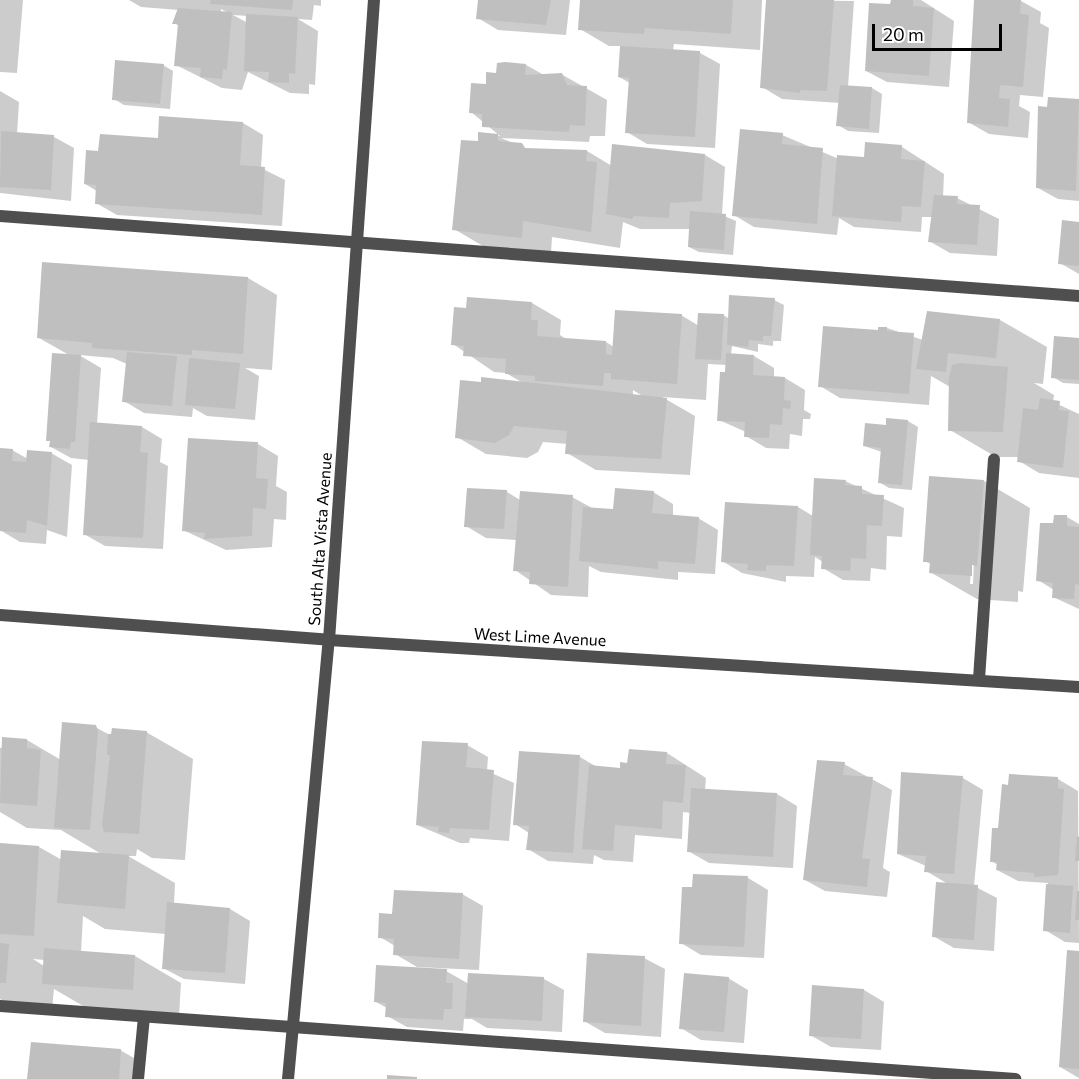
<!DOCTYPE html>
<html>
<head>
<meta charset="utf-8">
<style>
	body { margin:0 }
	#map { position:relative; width:1079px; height:1079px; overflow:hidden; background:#fff; font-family:Commissioner,sans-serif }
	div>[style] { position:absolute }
	.shadow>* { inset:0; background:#0003 }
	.building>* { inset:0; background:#bfbfbf }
	.service>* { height:12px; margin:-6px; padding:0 6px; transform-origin:6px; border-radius:6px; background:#4f4f4f }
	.minor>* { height:12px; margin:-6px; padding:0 6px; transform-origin:6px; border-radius:6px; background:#4f4f4f }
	span { translate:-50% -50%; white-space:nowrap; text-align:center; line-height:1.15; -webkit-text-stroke:6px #fff; paint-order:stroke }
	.street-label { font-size:16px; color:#000 }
	.scale { position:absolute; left:872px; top:24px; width:130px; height:27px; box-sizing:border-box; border:3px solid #000; border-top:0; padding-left:8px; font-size:18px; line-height:21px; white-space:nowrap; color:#000; -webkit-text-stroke:4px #fff; paint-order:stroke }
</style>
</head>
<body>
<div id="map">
	<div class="shadow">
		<div style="clip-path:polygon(0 0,23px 0,17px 73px,0 72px)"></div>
		<div style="clip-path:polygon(evenodd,129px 0,321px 0,321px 6px,314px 5px,312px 20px,298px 19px,318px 31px,315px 85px,309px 84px,309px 94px,290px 93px,248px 72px,242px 90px,222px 88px,176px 65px,179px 26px,174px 23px,179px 10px,141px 7px,129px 0,221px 9px,230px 14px,221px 13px,221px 9px,129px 0,233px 15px,248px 16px,248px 23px,233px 15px)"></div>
		<div style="clip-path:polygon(478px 0,570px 0,566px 35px,498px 30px,478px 18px)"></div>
		<div style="clip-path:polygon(582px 0,762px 0,760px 50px,674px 44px,673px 51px,700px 53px,720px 64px,715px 148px,647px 144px,627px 132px,630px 83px,619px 77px,621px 46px,609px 46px,580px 29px)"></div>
		<div style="clip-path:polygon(768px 0,854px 1px,848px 87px,872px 88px,882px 94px,879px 133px,848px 131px,838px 125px,840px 103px,782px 99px,762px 87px)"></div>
		<div style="clip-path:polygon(892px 0,921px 0,954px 21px,949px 87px,887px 82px,866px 71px)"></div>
		<div style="clip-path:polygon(976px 0,1021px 1px,1041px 12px,1040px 23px,1049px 28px,1043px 97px,1020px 95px,1019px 106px,1030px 112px,1028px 138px,989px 134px,968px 122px)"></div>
		<div style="clip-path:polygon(163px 65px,173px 71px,170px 109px,124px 105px,114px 99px)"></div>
		<div style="clip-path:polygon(526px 65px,544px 75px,561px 74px,607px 100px,605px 136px,590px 136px,589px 142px,501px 138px,530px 150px,587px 151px,612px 166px,613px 146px,705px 155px,725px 167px,722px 215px,736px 221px,733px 255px,699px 252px,689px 247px,690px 229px,640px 229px,623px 222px,620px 248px,552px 237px,551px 254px,483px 246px,454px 229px,480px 134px,500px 136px,471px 112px,498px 74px)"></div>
		<div style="clip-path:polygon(0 91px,19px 102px,17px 134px,54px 137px,74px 148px,71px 201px,0 193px)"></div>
		<div style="clip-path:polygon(1049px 98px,1079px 100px,1079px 201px,1058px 199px,1038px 188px)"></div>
		<div style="clip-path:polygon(243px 123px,263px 135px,261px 168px,285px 180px,282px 226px,117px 215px,96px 203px,97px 191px,85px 184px,100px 153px)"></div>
		<div style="clip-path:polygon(782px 135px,839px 159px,865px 159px,866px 144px,902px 147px,944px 174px,943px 197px,957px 198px,999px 219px,997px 256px,950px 253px,929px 241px,932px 217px,922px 217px,921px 232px,854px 227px,839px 218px,837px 235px,754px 227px,734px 215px)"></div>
		<div style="clip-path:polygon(1079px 224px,1079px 274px,1060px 263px)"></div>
		<div style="clip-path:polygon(248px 278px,277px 295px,272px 370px,245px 368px,259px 376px,255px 420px,207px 416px,193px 408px,192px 417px,144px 413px,124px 401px,127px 364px,113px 358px,79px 355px,101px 368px,97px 424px,142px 427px,162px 439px,160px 462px,168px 466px,163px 549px,105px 546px,84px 534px,89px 460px,71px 458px,51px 447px,69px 355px,39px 338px)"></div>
		<div style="clip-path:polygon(evenodd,774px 300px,784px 305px,781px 341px,773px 341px,773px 346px,758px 344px,758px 352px,732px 346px,731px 355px,754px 356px,774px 368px,774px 378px,785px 378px,805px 390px,804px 410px,811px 414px,810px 419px,803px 419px,802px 436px,790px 434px,789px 449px,766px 448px,746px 436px,746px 432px,719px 420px,727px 365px,708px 364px,706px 400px,662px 397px,695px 416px,690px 475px,596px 470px,567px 453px,568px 444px,543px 442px,538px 452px,527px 458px,486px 454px,457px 437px,482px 383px,523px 383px,506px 373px,494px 372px,453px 344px,532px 303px,561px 320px,560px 335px,566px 339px,606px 342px,614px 347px,681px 315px,699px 326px,723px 315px,730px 319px,774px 300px,633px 390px,644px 397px,633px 396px,633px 390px)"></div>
		<div style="clip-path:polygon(929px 313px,1000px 320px,1047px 347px,1043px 384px,1034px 383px,1054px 395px,1053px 402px,1079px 414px,1079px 478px,1039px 473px,1019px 461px,1019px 457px,996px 457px,950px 430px,952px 388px,931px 376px,929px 405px,840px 398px,820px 386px,887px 328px,926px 341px)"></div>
		<div style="clip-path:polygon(1079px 340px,1079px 384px,1063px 383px,1053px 377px)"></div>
		<div style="clip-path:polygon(908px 421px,918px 427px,912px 490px,889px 488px,879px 482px,882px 452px,864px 446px,888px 427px)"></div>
		<div style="clip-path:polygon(258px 444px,278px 456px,276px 486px,287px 492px,286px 520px,274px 519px,272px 547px,226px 550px,183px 530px)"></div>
		<div style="clip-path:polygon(0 449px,12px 450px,28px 459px,51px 453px,72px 465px,67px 537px,47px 530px,46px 544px,20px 542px,0 530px)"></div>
		<div style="clip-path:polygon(845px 481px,904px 508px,902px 537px,887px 536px,886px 570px,871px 568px,870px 581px,843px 580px,823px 568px,823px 562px,815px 557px,814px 577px,786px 576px,786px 582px,742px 573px,722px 561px,798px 507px,813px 516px)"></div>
		<div style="clip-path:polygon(evenodd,984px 481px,1030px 508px,1023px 592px,1018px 591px,1018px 602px,977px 599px,930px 572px,931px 564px,924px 561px,984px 481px,974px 560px,973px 584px,970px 584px,971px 567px,974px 560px)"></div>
		<div style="clip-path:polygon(507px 492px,520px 500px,572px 497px,592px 508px,615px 511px,653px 492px,673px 504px,673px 516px,698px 518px,718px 530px,715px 574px,678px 572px,678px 580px,601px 572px,589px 566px,588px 597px,551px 595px,515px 570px,517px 540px,486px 538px,466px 526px)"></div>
		<div style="clip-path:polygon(1055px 516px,1067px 517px,1079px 524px,1079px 609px,1053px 597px,1054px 590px,1038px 580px)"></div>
		<div style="clip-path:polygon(evenodd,95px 727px,110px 735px,146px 732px,193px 759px,185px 860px,152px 858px,137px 849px,136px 856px,128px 856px,175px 883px,174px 904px,230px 909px,250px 921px,245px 984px,184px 979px,163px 968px,166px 934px,105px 929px,83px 916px,81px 952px,135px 956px,181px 983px,179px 1016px,90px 1010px,54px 989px,52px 1009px,14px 1007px,0 999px,0 845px,39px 847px,62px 860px,103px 855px,61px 830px,27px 828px,0 812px,0 748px,27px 740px,61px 760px,95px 727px,33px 959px,45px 960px,44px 966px,33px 959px)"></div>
		<div style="clip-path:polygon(467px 745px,488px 757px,487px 771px,514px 783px,509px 841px,470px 838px,469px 843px,460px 843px,417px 825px)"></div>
		<div style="clip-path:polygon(667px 753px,706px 778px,705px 790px,777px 794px,797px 806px,793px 868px,709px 863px,688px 851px,691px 813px,683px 812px,682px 839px,635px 835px,633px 862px,604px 860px,594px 855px,593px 864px,548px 861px,528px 849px,529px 833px,515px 824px,580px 757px,597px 767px,621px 769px)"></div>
		<div style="clip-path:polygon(844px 764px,892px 790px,883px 868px,890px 872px,887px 897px,825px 891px,805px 880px)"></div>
		<div style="clip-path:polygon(903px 774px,963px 778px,983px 790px,974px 886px,997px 898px,994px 951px,954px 948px,933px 936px,948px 884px,926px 871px,926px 866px,898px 854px)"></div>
		<div style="clip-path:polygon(1010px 776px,1058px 779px,1078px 791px,1079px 943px,1065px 942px,1045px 930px,1048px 883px,1018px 881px,997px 870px,998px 865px,991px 861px)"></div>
		<div style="clip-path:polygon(748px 878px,768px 890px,764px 958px,701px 955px,681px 943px,694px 888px)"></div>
		<div style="clip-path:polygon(462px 894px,483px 906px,479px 970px,417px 967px,395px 954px,395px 946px,380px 937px,394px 916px)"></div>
		<div style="clip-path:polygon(1079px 952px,1079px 1078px,1060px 1067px)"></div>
		<div style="clip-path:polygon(644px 958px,665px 969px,661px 1037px,605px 1033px,584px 1021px)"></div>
		<div style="clip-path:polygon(446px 971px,469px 984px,544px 979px,564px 990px,562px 1032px,487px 1028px,472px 1019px,464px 1019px,463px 1031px,407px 1027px,387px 1016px,387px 1008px,376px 1002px)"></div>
		<div style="clip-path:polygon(728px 978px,748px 990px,744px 1043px,701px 1040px,681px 1028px)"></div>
		<div style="clip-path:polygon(864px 990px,884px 1002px,881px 1050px,831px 1047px,810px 1035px)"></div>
		<div style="clip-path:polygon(120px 1050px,141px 1062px,139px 1079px,30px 1079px)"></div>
	</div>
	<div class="building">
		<div style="clip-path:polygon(211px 0,293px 0,292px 10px,210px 4px)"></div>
		<div style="clip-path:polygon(478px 0,551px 0,546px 25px,476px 19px)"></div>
		<div style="clip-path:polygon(580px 0,733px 0,731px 34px,645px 28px,644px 34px,578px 30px)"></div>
		<div style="clip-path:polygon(766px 0,834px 0,827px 91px,800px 90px,800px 93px,760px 88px)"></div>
		<div style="clip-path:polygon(891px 0,913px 0,913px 6px,934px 8px,929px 76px,865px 71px,869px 3px,890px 4px)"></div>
		<div style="clip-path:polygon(974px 0,1021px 0,1020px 14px,1029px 15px,1023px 87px,1000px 85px,999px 98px,1010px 99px,1008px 127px,967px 123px)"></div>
		<div style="clip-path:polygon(178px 8px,232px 12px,227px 70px,223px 69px,222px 79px,200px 77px,201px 68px,174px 66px,178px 24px,172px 24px)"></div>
		<div style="clip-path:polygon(246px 14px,298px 17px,295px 74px,289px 73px,289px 83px,268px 82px,269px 72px,244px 71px)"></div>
		<div style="clip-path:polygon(620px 46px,700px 51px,695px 137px,625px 133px,629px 78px,618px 77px)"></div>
		<div style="clip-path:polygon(115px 60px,164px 64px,160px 104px,112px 100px)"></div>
		<div style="clip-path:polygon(505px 62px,526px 64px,525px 75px,562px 73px,567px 85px,587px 86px,585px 126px,570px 125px,569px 132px,482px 127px,482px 114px,469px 113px,471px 83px,486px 84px,486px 72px,496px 73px,497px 63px)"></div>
		<div style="clip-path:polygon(840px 85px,872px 87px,869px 129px,836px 126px)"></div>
		<div style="clip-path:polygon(1048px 97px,1079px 99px,1076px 191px,1036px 188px,1038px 106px,1047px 107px)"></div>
		<div style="clip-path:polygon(159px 116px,243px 122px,240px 165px,265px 167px,262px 215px,95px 204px,96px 185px,84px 184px,86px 150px,98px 151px,100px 134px,158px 138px)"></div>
		<div style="clip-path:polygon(740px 129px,783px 133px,782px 144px,823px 148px,817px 224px,732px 216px)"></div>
		<div style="clip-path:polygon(1px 131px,54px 135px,51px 190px,0 187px)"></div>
		<div style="clip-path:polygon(478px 132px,498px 134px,498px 141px,522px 143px,525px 148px,587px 150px,586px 161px,597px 162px,591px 232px,523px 221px,522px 238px,452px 230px,461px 140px,478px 141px)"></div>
		<div style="clip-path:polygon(865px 142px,902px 145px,901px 159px,925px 161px,921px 207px,902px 206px,901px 222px,832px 216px,837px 155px,864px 157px)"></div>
		<div style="clip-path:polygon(612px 144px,705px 154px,702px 201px,670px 203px,669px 218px,634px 216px,632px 219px,606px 214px)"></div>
		<div style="clip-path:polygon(934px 195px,958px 196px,957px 204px,980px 205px,977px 245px,928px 242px)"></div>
		<div style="clip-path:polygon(690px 211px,726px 214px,724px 250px,688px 247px)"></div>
		<div style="clip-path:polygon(1062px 220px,1079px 222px,1079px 266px,1058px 264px)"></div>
		<div style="clip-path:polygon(42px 262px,248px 277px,243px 354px,192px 350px,192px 355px,92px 348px,92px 343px,37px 338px)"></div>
		<div style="clip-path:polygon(729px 295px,775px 298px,771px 336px,763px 336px,763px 341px,749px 340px,748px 347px,727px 345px)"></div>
		<div style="clip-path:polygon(467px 297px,532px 302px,531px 320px,538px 320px,537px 336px,606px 341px,606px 354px,612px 355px,615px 310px,682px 314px,677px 384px,611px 379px,611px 373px,604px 373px,603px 386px,535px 381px,535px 376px,505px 374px,506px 359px,463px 356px,464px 346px,451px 345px,454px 307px,466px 308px)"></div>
		<div style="clip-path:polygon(927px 311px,1000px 319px,996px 358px,948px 353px,946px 372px,916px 369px)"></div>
		<div style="clip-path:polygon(698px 313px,724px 314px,721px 360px,695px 359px)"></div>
		<div style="clip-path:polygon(823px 326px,878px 330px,878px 327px,887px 327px,887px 331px,914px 333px,909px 394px,818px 387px)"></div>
		<div style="clip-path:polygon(1054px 336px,1079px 338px,1079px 380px,1051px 378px)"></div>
		<div style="clip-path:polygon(127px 352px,177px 356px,172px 406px,122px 402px)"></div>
		<div style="clip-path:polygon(52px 353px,81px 355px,75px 442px,71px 442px,70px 449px,49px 447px,50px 441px,46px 441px)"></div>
		<div style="clip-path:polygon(726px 353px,754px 355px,753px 375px,785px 377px,784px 400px,791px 401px,790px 409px,783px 408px,782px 425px,770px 424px,769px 438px,744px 437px,745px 422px,717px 421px,720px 372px,725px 372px)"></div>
		<div style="clip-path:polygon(189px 358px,240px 363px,235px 409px,185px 405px)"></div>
		<div style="clip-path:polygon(960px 363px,1008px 367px,1003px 432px,948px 431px,949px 377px,952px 365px)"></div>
		<div style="clip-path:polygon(481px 377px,667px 398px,661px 459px,565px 454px,567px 431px,514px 426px,509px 435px,495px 443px,455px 438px,460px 380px,481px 382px)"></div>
		<div style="clip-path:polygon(1040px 398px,1060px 401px,1059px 410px,1069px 411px,1063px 468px,1017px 462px,1023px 408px,1038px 410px)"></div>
		<div style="clip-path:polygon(886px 418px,908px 420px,902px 485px,878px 483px,881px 448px,863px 446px,865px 423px,886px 425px)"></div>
		<div style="clip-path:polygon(90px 422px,142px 426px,140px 452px,148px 453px,143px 538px,83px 535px)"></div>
		<div style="clip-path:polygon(188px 438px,258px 442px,256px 478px,268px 479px,266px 509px,253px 508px,252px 536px,204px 539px,205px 533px,182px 531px)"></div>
		<div style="clip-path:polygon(0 448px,13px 449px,12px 461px,26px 462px,27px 450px,52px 452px,47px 526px,27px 520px,26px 533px,0 531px)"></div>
		<div style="clip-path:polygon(929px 476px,984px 480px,977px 566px,972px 565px,972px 576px,929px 573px,930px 562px,923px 562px)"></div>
		<div style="clip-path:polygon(814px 478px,846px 480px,845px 485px,862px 486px,862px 494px,884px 495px,882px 526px,867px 525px,866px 559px,851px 558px,850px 571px,821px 569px,822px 556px,810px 555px)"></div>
		<div style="clip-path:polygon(467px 488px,507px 490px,504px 529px,464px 527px)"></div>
		<div style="clip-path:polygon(615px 488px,654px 491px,652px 513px,699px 517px,695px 564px,658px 561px,658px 569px,579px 561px,583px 507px,613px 509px)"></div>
		<div style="clip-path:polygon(520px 491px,573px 495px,568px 587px,529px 584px,530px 572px,513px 571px)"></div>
		<div style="clip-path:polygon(725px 502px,798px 506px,794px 566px,766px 565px,766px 571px,747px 570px,748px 564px,721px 562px)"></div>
		<div style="clip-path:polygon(1054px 515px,1067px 515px,1067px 526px,1079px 527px,1079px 585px,1075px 584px,1074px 599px,1052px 598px,1053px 583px,1036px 581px,1040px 523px,1053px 523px)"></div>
		<div style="clip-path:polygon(62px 722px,96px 725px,98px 731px,90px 830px,54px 828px)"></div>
		<div style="clip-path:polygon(112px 728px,147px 731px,139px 834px,104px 832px,102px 825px,110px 755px,107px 755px,108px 734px,111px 734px)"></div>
		<div style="clip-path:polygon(2px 737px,27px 739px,27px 748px,41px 750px,37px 806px,0 803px)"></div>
		<div style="clip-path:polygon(422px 741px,468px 743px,466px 767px,494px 770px,489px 830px,450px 828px,449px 833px,438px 832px,439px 827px,416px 825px)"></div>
		<div style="clip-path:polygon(629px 749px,667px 752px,666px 764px,686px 765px,683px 803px,663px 801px,662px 829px,615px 825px,613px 851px,582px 849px,589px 765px,620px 768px,620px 762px,627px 763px)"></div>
		<div style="clip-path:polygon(519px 751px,580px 755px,573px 853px,526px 850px,529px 826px,513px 825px)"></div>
		<div style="clip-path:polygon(817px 760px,845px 762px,843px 775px,873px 777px,862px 858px,870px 859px,867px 887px,803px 880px)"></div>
		<div style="clip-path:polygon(901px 772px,963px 776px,954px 874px,924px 872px,926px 856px,897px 854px)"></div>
		<div style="clip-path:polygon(1009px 774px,1058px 777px,1058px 788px,1064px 789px,1058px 875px,1034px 877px,1034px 873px,996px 870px,997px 862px,990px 862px,992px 828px,998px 828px,1002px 784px,1008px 785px)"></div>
		<div style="clip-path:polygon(691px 788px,777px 793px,773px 857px,687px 852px)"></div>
		<div style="clip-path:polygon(1077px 836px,1079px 837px,1079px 861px,1075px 861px)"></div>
		<div style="clip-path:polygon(0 843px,39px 846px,34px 936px,0 934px)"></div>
		<div style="clip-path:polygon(61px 850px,129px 855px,125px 909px,57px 903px)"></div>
		<div style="clip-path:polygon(693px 874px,748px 876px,744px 947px,679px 944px,682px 887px,692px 887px)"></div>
		<div style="clip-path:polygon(936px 882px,978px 885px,974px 940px,932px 937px)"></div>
		<div style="clip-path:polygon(1046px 884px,1073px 886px,1070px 933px,1043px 931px)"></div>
		<div style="clip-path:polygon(394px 890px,463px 893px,459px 959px,393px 955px,394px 939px,378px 938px,379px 913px,392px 914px)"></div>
		<div style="clip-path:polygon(1077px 891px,1079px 891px,1079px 920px,1075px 920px)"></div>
		<div style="clip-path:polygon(167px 902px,230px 908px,225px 973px,162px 969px)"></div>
		<div style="clip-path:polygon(0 943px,9px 944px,6px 983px,0 983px)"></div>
		<div style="clip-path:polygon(44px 948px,135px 955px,133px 990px,42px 984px)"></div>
		<div style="clip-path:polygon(1067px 950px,1079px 951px,1079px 1069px,1059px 1067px)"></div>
		<div style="clip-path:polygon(587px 953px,645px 956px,641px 1026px,583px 1022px)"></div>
		<div style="clip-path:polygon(376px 965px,447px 969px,446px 983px,453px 983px,452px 1009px,444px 1009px,443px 1020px,385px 1017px,386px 1003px,374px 1002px)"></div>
		<div style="clip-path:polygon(468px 973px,544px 977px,542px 1021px,465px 1017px)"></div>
		<div style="clip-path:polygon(684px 973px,729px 977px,724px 1032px,679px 1029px)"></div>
		<div style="clip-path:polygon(812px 985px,864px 989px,861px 1039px,809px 1036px)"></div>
		<div style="clip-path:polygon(31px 1042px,121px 1049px,119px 1079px,27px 1079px)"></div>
		<div style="clip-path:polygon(387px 1075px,417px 1077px,417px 1079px,387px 1079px)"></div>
	</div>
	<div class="service">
		<div style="left:0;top:216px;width:1082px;rotate:4.24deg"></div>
		<div style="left:979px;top:679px;width:220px;rotate:-86.1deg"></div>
		<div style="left:0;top:1006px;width:1018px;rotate:4.11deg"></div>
		<div style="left:138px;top:1079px;width:62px;rotate:-84.5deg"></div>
	</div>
	<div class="minor">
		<div style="left:0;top:615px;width:330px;rotate:4.3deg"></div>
		<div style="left:329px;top:640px;width:751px;rotate:3.59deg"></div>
		<div style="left:288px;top:1079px;width:441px;rotate:-84.7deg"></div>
		<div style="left:329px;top:640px;width:642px;rotate:-85.98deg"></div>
	</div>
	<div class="street-label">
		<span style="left:320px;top:539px;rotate:-86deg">South Alta Vista Avenue</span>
		<span style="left:540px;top:637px;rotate:3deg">West Lime Avenue</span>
	</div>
	<div class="scale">20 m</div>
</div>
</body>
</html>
